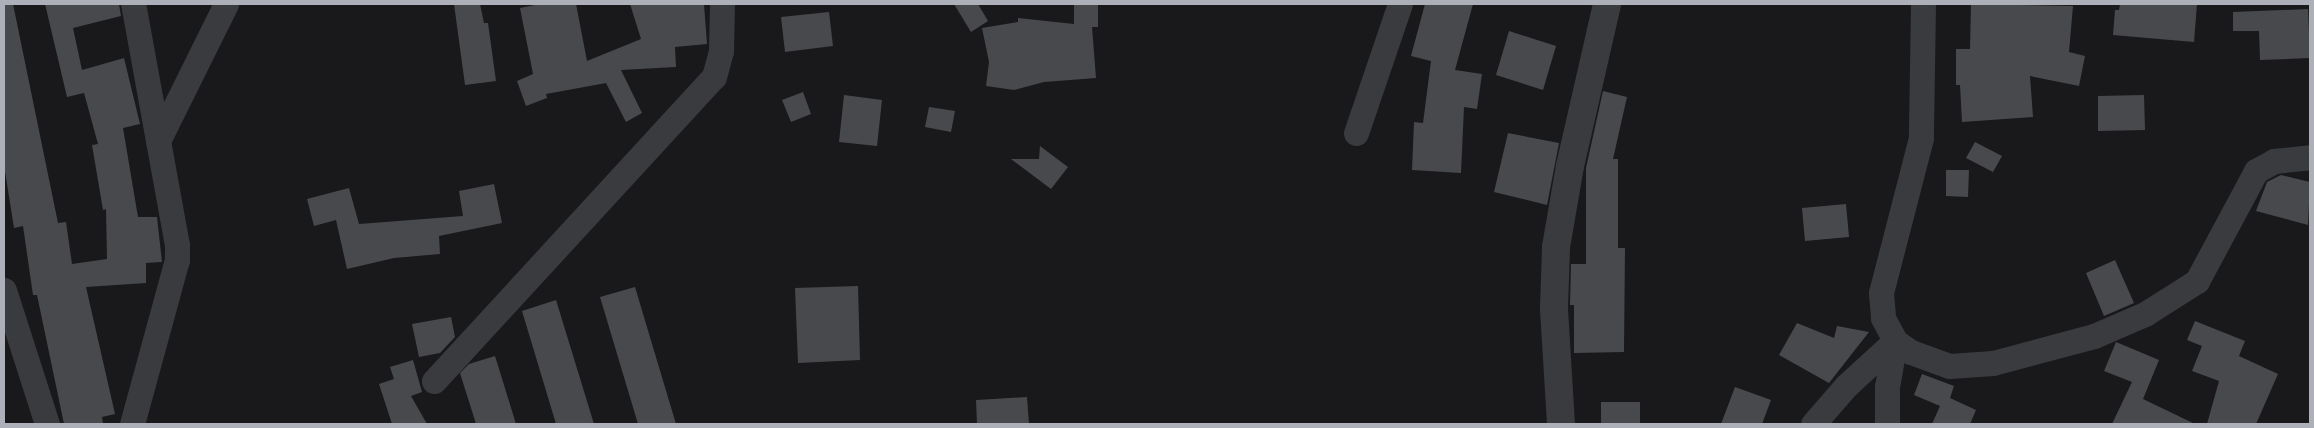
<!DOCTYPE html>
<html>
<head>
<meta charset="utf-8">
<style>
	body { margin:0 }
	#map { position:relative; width:2314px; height:428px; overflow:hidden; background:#19191b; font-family:Inter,sans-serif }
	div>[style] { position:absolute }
	.building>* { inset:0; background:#48494d }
	.minor>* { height:25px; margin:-12.5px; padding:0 12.5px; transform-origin:12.5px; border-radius:12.5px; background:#3a3b3f }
	.tertiary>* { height:28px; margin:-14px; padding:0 14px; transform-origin:14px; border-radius:14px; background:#3a3b3f }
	span { translate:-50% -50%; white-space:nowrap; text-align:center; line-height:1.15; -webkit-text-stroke:4px #141416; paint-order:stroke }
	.frame { position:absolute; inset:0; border:5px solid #adafb9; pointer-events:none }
</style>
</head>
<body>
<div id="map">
	<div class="building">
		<div style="clip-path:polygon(4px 4px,13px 4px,58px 223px,66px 222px,72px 264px,107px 259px,106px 209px,103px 210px,92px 145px,98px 144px,84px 93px,67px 97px,45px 4px,119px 4px,121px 16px,73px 28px,82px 70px,124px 58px,140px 124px,123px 128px,138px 217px,157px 217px,162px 262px,146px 263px,146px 283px,86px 287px,115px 414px,102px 417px,103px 424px,64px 424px,37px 295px,33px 295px,23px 226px,14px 228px,4px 165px)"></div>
		<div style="clip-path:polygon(454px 4px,480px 4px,484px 23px,488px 23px,496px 81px,465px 85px)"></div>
		<div style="clip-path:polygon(540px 4px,576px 4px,587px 61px,641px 39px,630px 4px,704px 4px,707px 44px,675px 47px,676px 67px,621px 70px,642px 113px,626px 122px,606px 83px,546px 94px,547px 98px,526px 106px,517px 81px,533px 74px,520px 8px)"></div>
		<div style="clip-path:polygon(954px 4px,978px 4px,988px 21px,971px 32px)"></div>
		<div style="clip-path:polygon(1074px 4px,1098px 4px,1098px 27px,1092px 27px,1096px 78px,1044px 82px,1014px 90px,986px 86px,989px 62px,982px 28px,1018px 22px,1018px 18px,1074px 24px)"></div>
		<div style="clip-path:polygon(1425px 4px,1473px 4px,1455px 70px,1482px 74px,1477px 109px,1464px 107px,1461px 173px,1412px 170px,1414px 122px,1423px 123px,1431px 61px,1411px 56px)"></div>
		<div style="clip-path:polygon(1971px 4px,2073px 6px,2069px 52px,2085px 56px,2079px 86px,2030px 76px,2033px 117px,1962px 122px,1960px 85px,1956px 85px,1956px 49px,1970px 49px)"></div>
		<div style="clip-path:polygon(2120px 4px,2197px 4px,2194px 42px,2113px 35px,2115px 10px,2119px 10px)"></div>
		<div style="clip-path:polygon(2308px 9px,2310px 58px,2260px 60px,2259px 31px,2233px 31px,2233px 12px)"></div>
		<div style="clip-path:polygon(829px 12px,833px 46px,785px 52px,781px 17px)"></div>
		<div style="clip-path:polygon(1509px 31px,1556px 46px,1543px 90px,1496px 75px)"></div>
		<div style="clip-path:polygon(1603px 91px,1627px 97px,1613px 159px,1618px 159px,1618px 248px,1625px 248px,1624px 352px,1574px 353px,1574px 305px,1570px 305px,1571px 264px,1586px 264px,1586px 168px)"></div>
		<div style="clip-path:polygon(803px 92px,811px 114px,791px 122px,782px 100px)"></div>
		<div style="clip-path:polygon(844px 95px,882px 100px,877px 146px,839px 142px)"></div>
		<div style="clip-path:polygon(2144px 95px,2145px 130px,2098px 131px,2098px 96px)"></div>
		<div style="clip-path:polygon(929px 107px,955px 111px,951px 132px,925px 127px)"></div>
		<div style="clip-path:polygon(1508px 133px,1559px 143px,1547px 205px,1494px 192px)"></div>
		<div style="clip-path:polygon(1975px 142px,2002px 156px,1993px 172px,1966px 158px)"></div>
		<div style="clip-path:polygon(1040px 146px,1068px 167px,1051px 189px,1011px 159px,1039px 159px)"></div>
		<div style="clip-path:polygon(1946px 170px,1969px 170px,1968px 197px,1946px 196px)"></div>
		<div style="clip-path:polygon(2281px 175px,2310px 182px,2308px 225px,2256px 211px,2267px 182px)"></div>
		<div style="clip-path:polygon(494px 184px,502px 223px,439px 236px,440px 254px,394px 258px,347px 269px,336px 220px,314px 226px,307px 199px,349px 188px,359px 224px,463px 216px,459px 191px)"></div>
		<div style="clip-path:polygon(1846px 204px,1849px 237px,1805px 241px,1802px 208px)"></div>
		<div style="clip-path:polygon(2115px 260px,2134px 303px,2104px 316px,2086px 273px)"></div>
		<div style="clip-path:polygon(858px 286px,860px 360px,798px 363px,795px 288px)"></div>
		<div style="clip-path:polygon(635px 287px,676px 424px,638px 424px,600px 297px)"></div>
		<div style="clip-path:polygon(556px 300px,594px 424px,556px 424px,522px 311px)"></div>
		<div style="clip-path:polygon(451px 317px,455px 337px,440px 353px,419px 357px,412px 324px)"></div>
		<div style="clip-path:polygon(2195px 321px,2245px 341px,2239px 356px,2278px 374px,2256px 424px,2207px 424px,2219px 381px,2192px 371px,2202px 346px,2187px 340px)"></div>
		<div style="clip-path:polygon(1797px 323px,1834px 338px,1837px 326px,1869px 332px,1829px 383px,1779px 355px)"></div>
		<div style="clip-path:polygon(2116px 342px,2159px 360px,2143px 399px,2195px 424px,2112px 424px,2132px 382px,2104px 371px)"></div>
		<div style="clip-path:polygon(495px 356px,516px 424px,476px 424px,460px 373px,469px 364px)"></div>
		<div style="clip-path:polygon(413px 360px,422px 392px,411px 396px,427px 424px,392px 424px,379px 384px,394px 379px,390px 367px)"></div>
		<div style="clip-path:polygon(1922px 374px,1954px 386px,1950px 398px,1976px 410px,1970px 424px,1932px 424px,1940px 406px,1914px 395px)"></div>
		<div style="clip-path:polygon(1735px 387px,1771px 400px,1762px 424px,1721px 424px)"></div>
		<div style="clip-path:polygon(1027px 397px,1029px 424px,977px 424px,976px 400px)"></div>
		<div style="clip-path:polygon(1601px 402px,1640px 402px,1640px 424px,1601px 424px)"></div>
	</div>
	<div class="minor">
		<div style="left:1923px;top:4px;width:134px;rotate:90.9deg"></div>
		<div style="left:1921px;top:138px;width:160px;rotate:104.5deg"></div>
		<div style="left:1881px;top:293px;width:25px;rotate:85deg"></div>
		<div style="left:1883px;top:318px;width:26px;rotate:62deg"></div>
		<div style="left:1895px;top:341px;width:19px;rotate:35deg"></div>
		<div style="left:1911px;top:352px;width:40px;rotate:20.2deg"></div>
		<div style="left:1949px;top:366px;width:44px;rotate:-3.9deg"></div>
		<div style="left:1993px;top:363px;width:105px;rotate:-15deg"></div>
		<div style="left:2094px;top:336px;width:56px;rotate:-23.3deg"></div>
		<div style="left:2145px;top:314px;width:62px;rotate:-32.4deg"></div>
		<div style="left:2197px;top:281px;width:125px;rotate:-61.8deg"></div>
		<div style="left:2256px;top:171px;width:21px;rotate:-29deg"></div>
		<div style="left:2274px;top:161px;width:36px;rotate:-6deg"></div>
		<div style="left:1356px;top:133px;width:136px;rotate:-71.2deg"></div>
		<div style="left:158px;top:141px;width:153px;rotate:-63.6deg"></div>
		<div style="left:4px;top:290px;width:141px;rotate:72.2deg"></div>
		<div style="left:434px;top:381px;width:413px;rotate:-47.4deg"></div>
		<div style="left:714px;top:77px;width:27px;rotate:-75deg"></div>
		<div style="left:721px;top:51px;width:47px;rotate:-88.8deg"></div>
		<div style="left:132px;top:424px;width:170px;rotate:-74.7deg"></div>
		<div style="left:177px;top:260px;width:15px;rotate:-90deg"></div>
		<div style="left:177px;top:245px;width:245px;rotate:-100.3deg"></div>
		<div style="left:1813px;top:424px;width:50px;rotate:-49deg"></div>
		<div style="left:1846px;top:386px;width:67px;rotate:-42.6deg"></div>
		<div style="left:1887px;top:424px;width:37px;rotate:-90deg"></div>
		<div style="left:1887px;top:387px;width:47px;rotate:-80.1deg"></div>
	</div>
	<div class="tertiary">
		<div style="left:1561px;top:424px;width:116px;rotate:-93.5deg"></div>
		<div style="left:1554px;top:308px;width:61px;rotate:-88.1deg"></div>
		<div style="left:1556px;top:247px;width:82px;rotate:-80.2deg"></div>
		<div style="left:1570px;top:166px;width:166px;rotate:-77.1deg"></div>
	</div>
	<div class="frame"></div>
</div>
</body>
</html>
